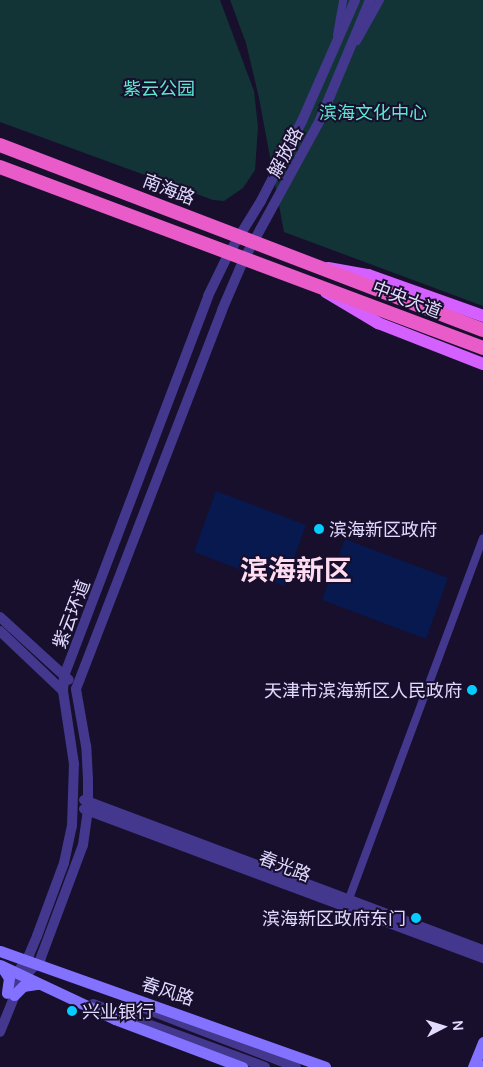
<!DOCTYPE html>
<html>
<head>
<meta charset="utf-8">
<style>
	body { margin:0 }
	#map { position:relative; width:483px; height:1067px; overflow:hidden; background:#170f2c; font-family:Manrope,"Noto Sans SC",sans-serif }
	div>[style] { position:absolute }
	.green>* { inset:0; background:#123437 }
	.water>* { inset:0; background:#07194e }
	.minor>* { height:8px; margin:-4px; padding:0 4px; transform-origin:4px; border-radius:4px; background:#43378e }
	.tertiary>* { height:10px; margin:-5px; padding:0 5px; transform-origin:5px; border-radius:5px; background:#43378e }
	.secondary>* { height:11px; margin:-5.5px; padding:0 5.5px; transform-origin:5.5px; border-radius:5.5px; background:#8371ff }
	.primary>* { height:12px; margin:-6px; padding:0 6px; transform-origin:6px; border-radius:6px; background:#d461ff }
	.trunk>* { height:14px; margin:-7px; padding:0 7px; transform-origin:7px; border-radius:7px; background:#ea5bca }
	.dots>* { width:14px; height:14px; translate:-50% -50%; box-sizing:border-box; border:2px solid #170f2c; border-radius:50% }
	span { translate:-50% -50%; white-space:nowrap; text-align:center; line-height:1.15; -webkit-text-stroke:4px #170f2c; paint-order:stroke }
	.park-label { font-size:18px; color:#5ce9d4 }
	.street-label { font-size:18px; color:#e2daff }
	.poi-label { font-size:18px; color:#e2daff }
	.left { translate:0 -50%; text-align:left }
	.right { translate:-100% -50%; text-align:right }
	.town-label { font-size:28px; color:#ffdcef; font-weight:700 }
	.north { position:absolute; left:418px; top:1002px; width:50px; height:50px; -webkit-text-stroke:4px #170f2c; paint-order:stroke; rotate:85deg; font-size:14px; font-weight:700; line-height:20px; text-align:center; color:#e2daff }
	.north::after { content:''; display:block; margin:auto; width:18px; height:22px; background:#e2daff; clip-path:polygon(50% 0,100% 100%,50% 72%,0 100%) }
</style>
</head>
<body>
<div id="map">
	<div class="green">
		<div style="clip-path:polygon(0 0,220px 0,254px 91px,258px 127px,255px 170px,243px 188px,224px 201px,213px 200px,0 122px)"></div>
		<div style="clip-path:polygon(230px 0,483px 0,483px 306px,284px 232px,259px 98px,246px 43px)"></div>
	</div>
	<div class="water">
		<div style="clip-path:polygon(216px 491px,306px 525px,284px 586px,194px 552px)"></div>
		<div style="clip-path:polygon(345px 539px,448px 578px,426px 639px,322px 600px)"></div>
	</div>
	<div class="minor">
		<div style="left:337px;top:35px;width:36px;rotate:-80deg"></div>
		<div style="left:357px;top:41px;width:47px;rotate:-60.7deg"></div>
		<div style="left:347px;top:904px;width:390px;rotate:-69.6deg"></div>
	</div>
	<div class="tertiary">
		<div style="left:0;top:617px;width:93px;rotate:42.4deg"></div>
		<div style="left:0;top:631px;width:87px;rotate:43.6deg"></div>
		<div style="left:84px;top:800px;width:426px;rotate:20.6deg"></div>
		<div style="left:84px;top:809px;width:426px;rotate:20.5deg"></div>
		<div style="left:13px;top:979px;width:29px;rotate:-56deg"></div>
		<div style="left:29px;top:955px;width:21px;rotate:-67deg"></div>
		<div style="left:37px;top:936px;width:78px;rotate:-69.7deg"></div>
		<div style="left:64px;top:863px;width:38px;rotate:-78deg"></div>
		<div style="left:72px;top:826px;width:62px;rotate:-88.2deg"></div>
		<div style="left:74px;top:764px;width:74px;rotate:-98.6deg"></div>
		<div style="left:63px;top:691px;width:15px;rotate:-86deg"></div>
		<div style="left:64px;top:676px;width:406px;rotate:-69.2deg"></div>
		<div style="left:208px;top:296px;width:48px;rotate:-64deg"></div>
		<div style="left:229px;top:253px;width:61px;rotate:-58.4deg"></div>
		<div style="left:261px;top:201px;width:90px;rotate:-62.9deg"></div>
		<div style="left:302px;top:121px;width:132px;rotate:-66.3deg"></div>
		<div style="left:131px;top:1003px;width:177px;rotate:21.2deg"></div>
		<div style="left:93px;top:1004px;width:183px;rotate:20.1deg"></div>
		<div style="left:0;top:1032px;width:56px;rotate:-68deg"></div>
		<div style="left:21px;top:980px;width:28px;rotate:-46deg"></div>
		<div style="left:40px;top:960px;width:123px;rotate:-69.5deg"></div>
		<div style="left:83px;top:845px;width:35px;rotate:-82deg"></div>
		<div style="left:88px;top:810px;width:31px;rotate:-90deg"></div>
		<div style="left:88px;top:779px;width:33px;rotate:-93deg"></div>
		<div style="left:86px;top:746px;width:58px;rotate:-100deg"></div>
		<div style="left:76px;top:689px;width:406px;rotate:-68.9deg"></div>
		<div style="left:222px;top:310px;width:56px;rotate:-66.7deg"></div>
		<div style="left:244px;top:259px;width:158px;rotate:-61.3deg"></div>
		<div style="left:320px;top:120px;width:130px;rotate:-67.4deg"></div>
	</div>
	<div class="secondary">
		<div style="left:0;top:951px;width:345px;rotate:19.6deg"></div>
		<div style="left:0;top:965px;width:127px;rotate:25.2deg"></div>
		<div style="left:115px;top:1019px;width:136px;rotate:20.7deg"></div>
		<div style="left:1px;top:966px;width:14px;rotate:56deg"></div>
		<div style="left:9px;top:978px;width:15px;rotate:98deg"></div>
		<div style="left:14px;top:995px;width:13px;rotate:-45deg"></div>
		<div style="left:23px;top:986px;width:15px;rotate:-8deg"></div>
		<div style="left:473px;top:1067px;width:27px;rotate:-68deg"></div>
		<div style="left:482px;top:1067px;width:2px;rotate:-63deg"></div>
	</div>
	<div class="primary">
		<div style="left:328px;top:268px;width:41px;rotate:9.9deg"></div>
		<div style="left:368px;top:275px;width:122px;rotate:19.6deg"></div>
		<div style="left:326px;top:292px;width:61px;rotate:30.8deg"></div>
		<div style="left:378px;top:323px;width:113px;rotate:21.3deg"></div>
	</div>
	<div class="trunk">
		<div style="left:0;top:145px;width:517px;rotate:20.96deg"></div>
		<div style="left:0;top:167px;width:516px;rotate:20.54deg"></div>
	</div>
	<div class="dots">
		<div style="left:319px;top:529px;background:#06cdff"></div>
		<div style="left:472px;top:690px;background:#06cdff"></div>
		<div style="left:416px;top:918px;background:#06cdff"></div>
		<div style="left:72px;top:1011px;background:#06cdff"></div>
	</div>
	<div class="park-label">
		<span style="left:159px;top:88px">紫云公园</span>
		<span style="left:373px;top:112px">滨海文化中心</span>
	</div>
	<div class="street-label">
		<span style="left:285px;top:152px;rotate:-62deg">解放路</span>
		<span style="left:169px;top:189px;rotate:21deg">南海路</span>
		<span style="left:407px;top:299px;rotate:21deg">中央大道</span>
		<span style="left:71px;top:614px;rotate:-69deg">紫云环道</span>
		<span style="left:285px;top:866px;rotate:21deg">春光路</span>
		<span style="left:168px;top:991px;rotate:18deg">春风路</span>
	</div>
	<div class="poi-label">
		<span class="left" style="left:329px;top:529px">滨海新区政府</span>
		<span class="right" style="left:462px;top:690px">天津市滨海新区人民政府</span>
		<span class="right" style="left:406px;top:918px">滨海新区政府东门</span>
		<span class="left" style="left:82px;top:1011px">兴业银行</span>
	</div>
	<div class="town-label">
		<span style="left:296px;top:569px">滨海新区</span>
	</div>
	<div class="north">N</div>
</div>
</body>
</html>
